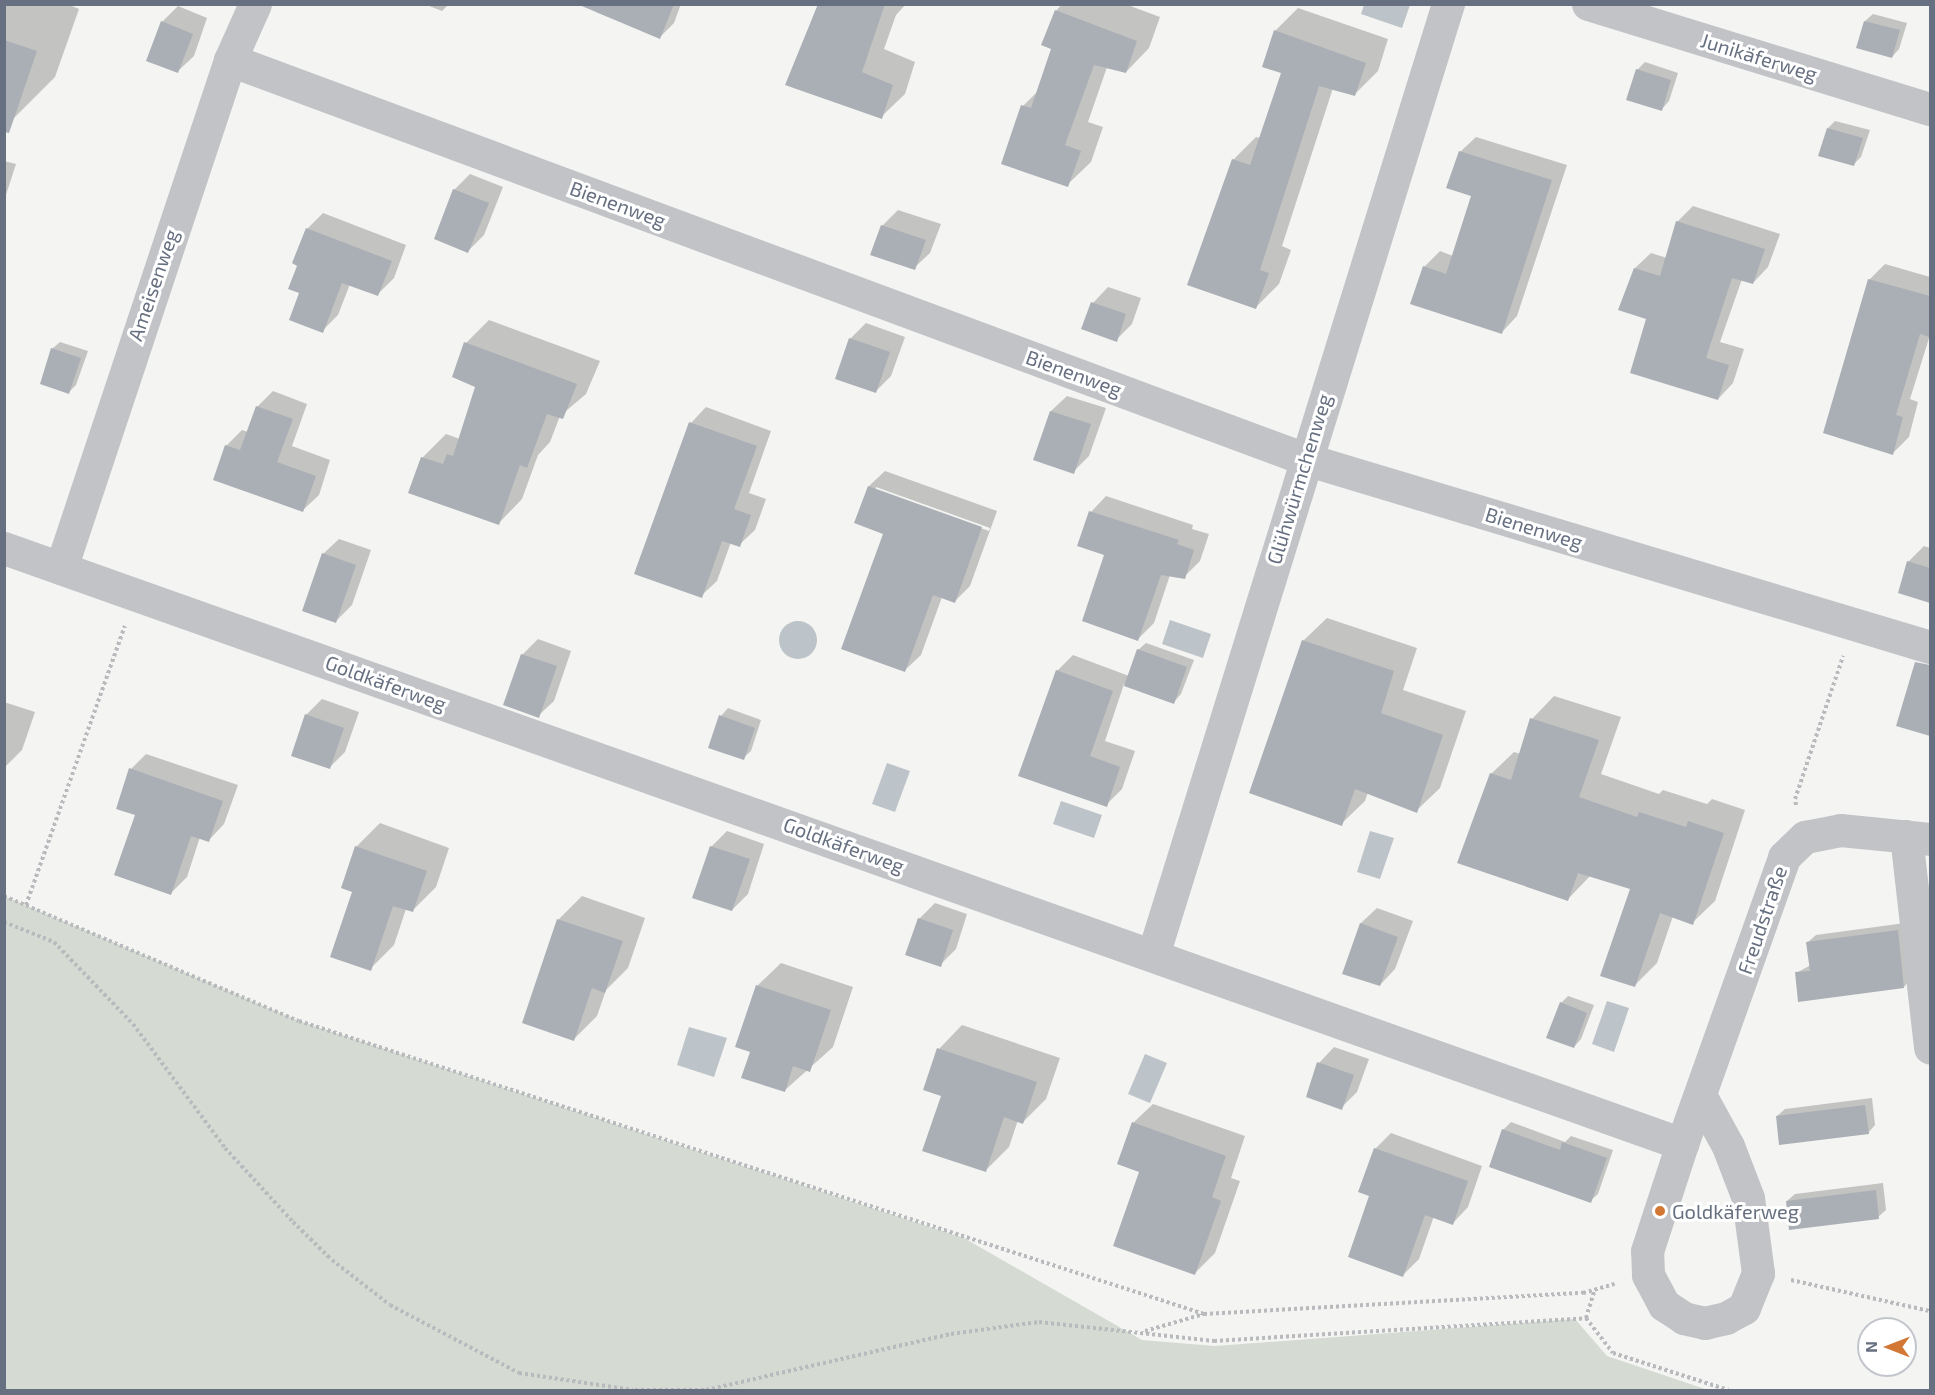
<!DOCTYPE html>
<html>
<head>
<meta charset="utf-8">
<style>
	body { margin:0 }
	#map { position:relative; width:1935px; height:1395px; overflow:hidden; background:#f4f5f2; font-family:"Exo 2",sans-serif }
	div>[style] { position:absolute }
	.green>* { inset:0; background:#d5dbd3 }
	.water>* { inset:0; background:#bcc3c9 }
	.round { border-radius:50% }
	.shadow>* { inset:0; background:#0003 }
	.building>* { inset:0; background:#aaaeb5 }
	.path>* { height:4px; margin-top:-2px; transform-origin:0; background:repeating-linear-gradient(90deg,#b8babd 0 3px,transparent 0 6px) }
	.minor>* { height:33px; margin:-16.5px; padding:0 16.5px; transform-origin:16.5px; border-radius:16.5px; background:#c1c3c7 }
	.dots>* { width:16px; height:16px; translate:-50% -50%; box-sizing:border-box; border:3px solid #fff; border-radius:50% }
	span { translate:-50% -50%; white-space:nowrap; text-align:center; line-height:1.15; -webkit-text-stroke:6px #fff; paint-order:stroke }
	.street-label { font-size:20px; color:#677080 }
	.poi-label { font-size:20px; color:#677080 }
	.left { translate:0 -50%; text-align:left }
	.frame { position:absolute; inset:0; border:6px solid #677080; pointer-events:none }
	.north { position:absolute; left:1857px; top:1317px; width:60px; height:60px; box-sizing:border-box; background:#fff; border:2px solid #c2c6cc; border-radius:50%; rotate:270deg; font-size:16px; font-weight:700; line-height:24px; text-align:center; color:#677080 }
	.north::after { content:''; display:block; margin:auto; width:21px; height:27px; background:#d37834; clip-path:polygon(50% 0,100% 100%,50% 72%,0 100%) }
</style>
</head>
<body>
<div id="map">
	<div class="green">
		<div style="clip-path:polygon(4px 896px,299px 1021px,964px 1238px,1142px 1340px,1215px 1346px,1575px 1319px,1607px 1356px,1708px 1390px,5px 1390px)"></div>
	</div>
	<div class="water">
		<div style="clip-path:polygon(1364px 5px,1408px 4px,1410px 5px,1402px 28px,1361px 14px)"></div>
		<div style="clip-path:polygon(1170px 620px,1211px 634px,1203px 658px,1162px 644px)"></div>
		<div class="round" style="left:779px;top:621px;width:38px;height:38px"></div>
		<div style="clip-path:polygon(887px 763px,910px 771px,895px 812px,872px 804px)"></div>
		<div style="clip-path:polygon(1061px 801px,1102px 815px,1094px 838px,1053px 824px)"></div>
		<div style="clip-path:polygon(1370px 831px,1394px 838px,1380px 879px,1357px 872px)"></div>
		<div style="clip-path:polygon(1607px 1001px,1629px 1008px,1614px 1052px,1592px 1044px)"></div>
		<div style="clip-path:polygon(689px 1027px,727px 1038px,714px 1077px,677px 1065px)"></div>
		<div style="clip-path:polygon(1145px 1054px,1167px 1063px,1150px 1103px,1128px 1094px)"></div>
	</div>
	<div class="shadow">
		<div style="clip-path:polygon(4px 4px,67px 4px,79px 9px,55px 77px,13px 119px,4px 117px)"></div>
		<div style="clip-path:polygon(424px 4px,449px 4px,442px 11px)"></div>
		<div style="clip-path:polygon(599px 4px,681px 4px,674px 23px,660px 37px,596px 12px)"></div>
		<div style="clip-path:polygon(820px 4px,906px 4px,896px 15px,884px 49px,915px 62px,905px 94px,881px 117px)"></div>
		<div style="clip-path:polygon(1062px 4px,1125px 4px,1160px 17px,1149px 48px,1126px 72px,1107px 67px,1088px 122px,1103px 127px,1091px 162px,1067px 185px,1023px 106px,1039px 90px,1053px 48px,1056px 11px)"></div>
		<div style="clip-path:polygon(178px 6px,207px 18px,194px 56px,178px 71px,162px 22px)"></div>
		<div style="clip-path:polygon(1298px 8px,1388px 39px,1378px 71px,1354px 95px,1333px 88px,1282px 246px,1291px 250px,1279px 284px,1256px 307px,1233px 160px,1256px 137px,1260px 138px,1282px 72px,1275px 31px)"></div>
		<div style="clip-path:polygon(1873px 14px,1907px 23px,1899px 49px,1892px 57px,1865px 21px)"></div>
		<div style="clip-path:polygon(1645px 62px,1678px 73px,1669px 101px,1662px 109px,1637px 70px)"></div>
		<div style="clip-path:polygon(1835px 121px,1870px 130px,1861px 157px,1854px 164px,1828px 128px)"></div>
		<div style="clip-path:polygon(1476px 137px,1567px 165px,1517px 316px,1502px 332px,1424px 267px,1440px 251px,1453px 256px,1473px 195px,1460px 152px)"></div>
		<div style="clip-path:polygon(4px 161px,16px 164px,4px 201px)"></div>
		<div style="clip-path:polygon(470px 174px,503px 187px,484px 235px,468px 251px,454px 190px)"></div>
		<div style="clip-path:polygon(1693px 206px,1780px 234px,1768px 267px,1753px 283px,1742px 279px,1720px 342px,1744px 349px,1733px 383px,1718px 399px,1648px 318px,1635px 268px,1651px 253px,1667px 258px,1677px 222px)"></div>
		<div style="clip-path:polygon(898px 210px,941px 224px,930px 253px,914px 268px,882px 226px)"></div>
		<div style="clip-path:polygon(323px 213px,406px 245px,394px 278px,378px 294px,350px 284px,338px 315px,322px 331px,299px 265px,294px 263px,308px 228px)"></div>
		<div style="clip-path:polygon(1885px 264px,1930px 277px,1930px 335px,1910px 399px,1918px 402px,1909px 437px,1893px 453px,1869px 280px)"></div>
		<div style="clip-path:polygon(1108px 287px,1141px 298px,1132px 324px,1116px 340px,1093px 303px)"></div>
		<div style="clip-path:polygon(489px 320px,600px 361px,586px 394px,560px 416px,550px 442px,538px 455px,522px 499px,499px 523px,422px 458px,446px 434px,460px 439px,477px 386px,466px 343px)"></div>
		<div style="clip-path:polygon(866px 323px,905px 337px,891px 376px,875px 392px,850px 339px)"></div>
		<div style="clip-path:polygon(60px 342px,88px 351px,76px 385px,68px 393px,52px 349px)"></div>
		<div style="clip-path:polygon(273px 391px,307px 404px,292px 446px,330px 460px,319px 495px,303px 510px,226px 446px,242px 430px,248px 432px,257px 407px)"></div>
		<div style="clip-path:polygon(1067px 396px,1106px 408px,1089px 456px,1073px 472px,1035px 459px,1051px 411px)"></div>
		<div style="clip-path:polygon(706px 407px,771px 431px,749px 493px,766px 499px,755px 530px,739px 545px,731px 542px,717px 581px,701px 596px,691px 423px)"></div>
		<div style="clip-path:polygon(evenodd,885px 471px,997px 511px,970px 586px,955px 601px,942px 597px,921px 655px,905px 670px,885px 533px,856px 522px,869px 486px,885px 471px,876px 487px,990px 528px,989px 531px,876px 490px,876px 487px)"></div>
		<div style="clip-path:polygon(1106px 496px,1193px 525px,1192px 529px,1209px 534px,1200px 561px,1184px 577px,1170px 575px,1154px 623px,1138px 639px,1091px 512px)"></div>
		<div style="clip-path:polygon(339px 539px,371px 550px,352px 605px,336px 621px,323px 554px)"></div>
		<div style="clip-path:polygon(1924px 546px,1930px 548px,1930px 601px,1899px 592px,1908px 562px)"></div>
		<div style="clip-path:polygon(1327px 618px,1417px 648px,1403px 690px,1466px 711px,1440px 788px,1416px 811px,1368px 792px,1365px 801px,1341px 824px,1303px 641px)"></div>
		<div style="clip-path:polygon(538px 639px,571px 651px,554px 701px,538px 716px,522px 655px)"></div>
		<div style="clip-path:polygon(1146px 643px,1194px 660px,1181px 694px,1174px 702px,1124px 684px,1105px 741px,1135px 751px,1122px 789px,1106px 805px,1057px 671px,1073px 655px,1129px 676px,1138px 650px)"></div>
		<div style="clip-path:polygon(1925px 670px,1930px 672px,1930px 735px,1898px 725px)"></div>
		<div style="clip-path:polygon(1554px 696px,1621px 717px,1601px 774px,1659px 794px,1663px 790px,1707px 804px,1712px 799px,1745px 810px,1715px 901px,1692px 923px,1673px 916px,1657px 963px,1634px 986px,1632px 888px,1591px 875px,1568px 899px,1491px 774px,1514px 752px,1521px 754px,1532px 719px)"></div>
		<div style="clip-path:polygon(322px 699px,359px 712px,345px 752px,330px 767px,306px 715px)"></div>
		<div style="clip-path:polygon(4px 702px,35px 712px,22px 750px,6px 766px)"></div>
		<div style="clip-path:polygon(728px 708px,761px 720px,751px 751px,743px 758px,721px 716px)"></div>
		<div style="clip-path:polygon(146px 754px,238px 785px,224px 824px,209px 840px,200px 837px,187px 877px,171px 893px,136px 814px,131px 769px)"></div>
		<div style="clip-path:polygon(380px 823px,449px 848px,436px 887px,412px 911px,406px 909px,394px 945px,370px 969px,354px 891px,356px 847px)"></div>
		<div style="clip-path:polygon(727px 831px,764px 844px,748px 894px,732px 910px,711px 847px)"></div>
		<div style="clip-path:polygon(582px 896px,645px 918px,628px 968px,606px 990px,597px 1016px,574px 1039px,524px 1022px,559px 919px)"></div>
		<div style="clip-path:polygon(935px 903px,967px 914px,956px 949px,940px 965px,919px 919px)"></div>
		<div style="clip-path:polygon(1377px 908px,1413px 921px,1395px 969px,1380px 985px,1344px 973px,1361px 923px)"></div>
		<div style="clip-path:polygon(1905px 923px,1911px 979px,1904px 987px,1796px 973px,1811px 965px,1808px 942px,1816px 935px)"></div>
		<div style="clip-path:polygon(781px 963px,853px 987px,833px 1047px,784px 1091px,752px 1051px,757px 986px)"></div>
		<div style="clip-path:polygon(1568px 996px,1594px 1005px,1581px 1039px,1574px 1047px,1561px 1003px)"></div>
		<div style="clip-path:polygon(962px 1025px,1060px 1058px,1046px 1099px,1023px 1122px,1018px 1120px,1009px 1147px,985px 1171px,943px 1095px,925px 1089px,939px 1049px)"></div>
		<div style="clip-path:polygon(1334px 1047px,1369px 1059px,1357px 1092px,1341px 1108px,1319px 1063px)"></div>
		<div style="clip-path:polygon(1872px 1098px,1875px 1125px,1868px 1133px,1777px 1116px,1785px 1109px)"></div>
		<div style="clip-path:polygon(1153px 1104px,1245px 1136px,1231px 1178px,1240px 1181px,1215px 1253px,1195px 1273px,1141px 1171px,1133px 1123px)"></div>
		<div style="clip-path:polygon(1511px 1122px,1565px 1142px,1571px 1136px,1613px 1150px,1598px 1194px,1590px 1201px,1503px 1130px)"></div>
		<div style="clip-path:polygon(1391px 1133px,1482px 1166px,1468px 1207px,1453px 1223px,1434px 1216px,1419px 1259px,1403px 1275px,1371px 1195px,1375px 1149px)"></div>
		<div style="clip-path:polygon(1883px 1183px,1886px 1210px,1878px 1217px,1787px 1201px,1795px 1194px)"></div>
	</div>
	<div class="building">
		<div style="clip-path:polygon(577px 4px,674px 4px,660px 39px)"></div>
		<div style="clip-path:polygon(818px 4px,885px 4px,862px 72px,893px 85px,882px 119px,785px 85px)"></div>
		<div style="clip-path:polygon(1055px 10px,1137px 41px,1126px 73px,1094px 65px,1065px 145px,1081px 151px,1068px 187px,1001px 164px,1021px 105px,1031px 108px,1051px 49px,1041px 45px)"></div>
		<div style="clip-path:polygon(161px 21px,193px 34px,178px 73px,146px 61px)"></div>
		<div style="clip-path:polygon(1864px 21px,1900px 30px,1892px 58px,1856px 48px)"></div>
		<div style="clip-path:polygon(1274px 30px,1366px 63px,1355px 96px,1319px 86px,1260px 270px,1269px 273px,1256px 309px,1187px 285px,1232px 159px,1250px 165px,1281px 73px,1262px 67px)"></div>
		<div style="clip-path:polygon(4px 40px,37px 51px,9px 133px,4px 132px)"></div>
		<div style="clip-path:polygon(1636px 69px,1671px 80px,1662px 111px,1626px 100px)"></div>
		<div style="clip-path:polygon(1827px 128px,1863px 138px,1854px 166px,1818px 156px)"></div>
		<div style="clip-path:polygon(1459px 151px,1552px 180px,1502px 334px,1410px 304px,1423px 266px,1446px 274px,1471px 196px,1446px 188px)"></div>
		<div style="clip-path:polygon(453px 189px,489px 203px,468px 253px,434px 239px)"></div>
		<div style="clip-path:polygon(1676px 221px,1765px 249px,1753px 284px,1732px 278px,1706px 358px,1729px 365px,1718px 400px,1630px 373px,1646px 319px,1618px 310px,1634px 268px,1660px 276px)"></div>
		<div style="clip-path:polygon(881px 225px,926px 240px,915px 270px,870px 255px)"></div>
		<div style="clip-path:polygon(306px 228px,392px 261px,378px 296px,342px 283px,323px 333px,289px 320px,299px 293px,288px 289px,297px 266px,292px 263px)"></div>
		<div style="clip-path:polygon(1868px 279px,1930px 296px,1930px 337px,1920px 334px,1896px 415px,1903px 417px,1893px 455px,1823px 433px)"></div>
		<div style="clip-path:polygon(1091px 302px,1126px 314px,1117px 342px,1081px 329px)"></div>
		<div style="clip-path:polygon(849px 338px,890px 352px,876px 393px,835px 379px)"></div>
		<div style="clip-path:polygon(464px 342px,577px 384px,563px 419px,547px 414px,527px 468px,520px 465px,499px 525px,408px 493px,421px 457px,443px 464px,447px 454px,453px 456px,475px 387px,452px 377px)"></div>
		<div style="clip-path:polygon(51px 348px,81px 358px,69px 394px,40px 384px)"></div>
		<div style="clip-path:polygon(256px 406px,293px 419px,277px 462px,316px 476px,303px 512px,213px 480px,225px 445px,240px 450px)"></div>
		<div style="clip-path:polygon(1050px 411px,1091px 424px,1074px 474px,1033px 460px)"></div>
		<div style="clip-path:polygon(689px 422px,757px 446px,734px 509px,751px 515px,740px 547px,722px 541px,702px 598px,634px 574px)"></div>
		<div style="clip-path:polygon(868px 486px,982px 527px,955px 603px,933px 595px,905px 672px,841px 649px,883px 534px,854px 523px)"></div>
		<div style="clip-path:polygon(1089px 511px,1179px 540px,1177px 544px,1194px 550px,1185px 579px,1161px 575px,1138px 641px,1082px 621px,1104px 555px,1077px 546px)"></div>
		<div style="clip-path:polygon(322px 553px,356px 565px,336px 623px,302px 611px)"></div>
		<div style="clip-path:polygon(1907px 561px,1930px 568px,1930px 603px,1898px 593px)"></div>
		<div style="clip-path:polygon(1302px 640px,1394px 671px,1381px 713px,1443px 735px,1417px 813px,1355px 789px,1342px 826px,1249px 793px)"></div>
		<div style="clip-path:polygon(1137px 649px,1187px 667px,1174px 704px,1124px 686px)"></div>
		<div style="clip-path:polygon(521px 654px,557px 666px,539px 718px,503px 705px)"></div>
		<div style="clip-path:polygon(1915px 662px,1930px 665px,1930px 736px,1896px 726px)"></div>
		<div style="clip-path:polygon(1056px 670px,1113px 691px,1090px 756px,1120px 767px,1107px 807px,1018px 776px)"></div>
		<div style="clip-path:polygon(305px 714px,344px 728px,330px 769px,291px 756px)"></div>
		<div style="clip-path:polygon(719px 715px,755px 728px,744px 760px,708px 748px)"></div>
		<div style="clip-path:polygon(1530px 718px,1599px 740px,1579px 797px,1637px 817px,1639px 812px,1686px 827px,1688px 821px,1724px 833px,1693px 925px,1660px 913px,1635px 987px,1600px 976px,1630px 889px,1578px 873px,1568px 901px,1457px 863px,1490px 773px,1511px 780px)"></div>
		<div style="clip-path:polygon(129px 768px,223px 801px,209px 842px,191px 836px,171px 895px,114px 875px,135px 815px,116px 809px)"></div>
		<div style="clip-path:polygon(355px 846px,427px 871px,413px 912px,393px 906px,371px 971px,330px 957px,352px 892px,341px 888px)"></div>
		<div style="clip-path:polygon(710px 846px,750px 859px,732px 911px,692px 898px)"></div>
		<div style="clip-path:polygon(918px 918px,953px 930px,941px 967px,905px 955px)"></div>
		<div style="clip-path:polygon(557px 919px,623px 941px,605px 993px,592px 988px,574px 1041px,522px 1023px)"></div>
		<div style="clip-path:polygon(1360px 923px,1398px 937px,1380px 986px,1342px 974px)"></div>
		<div style="clip-path:polygon(1898px 930px,1904px 988px,1798px 1002px,1795px 972px,1810px 971px,1806px 942px)"></div>
		<div style="clip-path:polygon(756px 985px,831px 1010px,810px 1072px,793px 1066px,785px 1092px,741px 1078px,750px 1052px,735px 1047px)"></div>
		<div style="clip-path:polygon(1560px 1002px,1587px 1013px,1574px 1048px,1546px 1038px)"></div>
		<div style="clip-path:polygon(937px 1048px,1037px 1082px,1023px 1124px,1004px 1117px,986px 1172px,922px 1151px,941px 1096px,923px 1090px)"></div>
		<div style="clip-path:polygon(1317px 1062px,1354px 1075px,1342px 1110px,1306px 1097px)"></div>
		<div style="clip-path:polygon(1865px 1105px,1869px 1134px,1779px 1145px,1776px 1116px)"></div>
		<div style="clip-path:polygon(1132px 1122px,1226px 1156px,1212px 1197px,1221px 1201px,1195px 1275px,1113px 1246px,1139px 1172px,1117px 1164px)"></div>
		<div style="clip-path:polygon(1502px 1129px,1560px 1150px,1562px 1142px,1607px 1158px,1591px 1203px,1489px 1167px)"></div>
		<div style="clip-path:polygon(1374px 1148px,1468px 1181px,1453px 1225px,1425px 1215px,1403px 1277px,1348px 1257px,1369px 1196px,1358px 1192px)"></div>
		<div style="clip-path:polygon(1876px 1190px,1879px 1219px,1789px 1230px,1786px 1201px)"></div>
	</div>
	<div class="path">
		<div style="left:1796px;top:805px;width:6px;rotate:-99deg"></div>
		<div style="left:1795px;top:799px;width:151px;rotate:-71.4deg"></div>
		<div style="left:4px;top:896px;width:320px;rotate:23deg"></div>
		<div style="left:299px;top:1021px;width:951px;rotate:17.94deg"></div>
		<div style="left:1204px;top:1314px;width:380px;rotate:-3.2deg"></div>
		<div style="left:1583px;top:1293px;width:33px;rotate:-16deg"></div>
		<div style="left:26px;top:905px;width:296px;rotate:-70.5deg"></div>
		<div style="left:4px;top:922px;width:54px;rotate:21.8deg"></div>
		<div style="left:54px;top:942px;width:114px;rotate:46.1deg"></div>
		<div style="left:133px;top:1024px;width:154px;rotate:53.4deg"></div>
		<div style="left:225px;top:1148px;width:100px;rotate:47.4deg"></div>
		<div style="left:293px;top:1222px;width:54px;rotate:44.3deg"></div>
		<div style="left:332px;top:1260px;width:73px;rotate:37.8deg"></div>
		<div style="left:390px;top:1305px;width:146px;rotate:27.8deg"></div>
		<div style="left:519px;top:1373px;width:115px;rotate:8.5deg"></div>
		<div style="left:1791px;top:1280px;width:142px;rotate:12.6deg"></div>
		<div style="left:1586px;top:1318px;width:44px;rotate:52.4deg"></div>
		<div style="left:1613px;top:1353px;width:121px;rotate:17.8deg"></div>
		<div style="left:1586px;top:1318px;width:28px;rotate:-73deg"></div>
		<div style="left:1145px;top:1331px;width:61px;rotate:-16.1deg"></div>
		<div style="left:635px;top:1390px;width:71px"></div>
		<div style="left:706px;top:1390px;width:251px;rotate:-12.9deg"></div>
		<div style="left:951px;top:1334px;width:89px;rotate:-7.8deg"></div>
		<div style="left:1039px;top:1322px;width:176px;rotate:6.2deg"></div>
		<div style="left:1214px;top:1341px;width:373px;rotate:-3.5deg"></div>
	</div>
	<div class="minor">
		<div style="left:1588px;top:4px;width:358px;rotate:17.1deg"></div>
		<div style="left:230px;top:60px;width:1147px;rotate:20.36deg"></div>
		<div style="left:1305px;top:459px;width:653px;rotate:16.74deg"></div>
		<div style="left:4px;top:548px;width:1781px;rotate:19.55deg"></div>
		<div style="left:61px;top:568px;width:535px;rotate:-71.6deg"></div>
		<div style="left:230px;top:60px;width:61px;rotate:-65.9deg"></div>
		<div style="left:1906px;top:836px;width:213px;rotate:83.5deg"></div>
		<div style="left:1153px;top:955px;width:996px;rotate:-72.77deg"></div>
		<div style="left:1700px;top:1095px;width:58px;rotate:61.2deg"></div>
		<div style="left:1728px;top:1146px;width:56px;rotate:69deg"></div>
		<div style="left:1748px;top:1198px;width:76px;rotate:82.4deg"></div>
		<div style="left:1758px;top:1273px;width:38px;rotate:112deg"></div>
		<div style="left:1744px;top:1308px;width:21px;rotate:151deg"></div>
		<div style="left:1726px;top:1318px;width:22px;rotate:167deg"></div>
		<div style="left:1705px;top:1323px;width:22px;rotate:-167deg"></div>
		<div style="left:1684px;top:1318px;width:24px;rotate:-147deg"></div>
		<div style="left:1664px;top:1305px;width:34px;rotate:-118deg"></div>
		<div style="left:1648px;top:1275px;width:24px;rotate:-92deg"></div>
		<div style="left:1647px;top:1251px;width:113px;rotate:-71.9deg"></div>
		<div style="left:1682px;top:1144px;width:305px;rotate:-70.4deg"></div>
		<div style="left:1784px;top:857px;width:29px;rotate:-44deg"></div>
		<div style="left:1805px;top:837px;width:36px;rotate:-11deg"></div>
		<div style="left:1840px;top:830px;width:90px;rotate:5.7deg"></div>
	</div>
	<div class="dots">
		<div style="left:1660px;top:1211px;background:#d37834"></div>
	</div>
	<div class="street-label">
		<span style="left:1759px;top:57px;rotate:17deg">Junikäferweg</span>
		<span style="left:618px;top:204px;rotate:20deg">Bienenweg</span>
		<span style="left:153px;top:285px;rotate:-71deg">Ameisenweg</span>
		<span style="left:1074px;top:373px;rotate:20deg">Bienenweg</span>
		<span style="left:1299px;top:479px;rotate:-73deg">Glühwürmchenweg</span>
		<span style="left:1534px;top:528px;rotate:17deg">Bienenweg</span>
		<span style="left:386px;top:683px;rotate:20deg">Goldkäferweg</span>
		<span style="left:844px;top:845px;rotate:20deg">Goldkäferweg</span>
		<span style="left:1762px;top:920px;rotate:-71deg">Freudstraße</span>
	</div>
	<div class="poi-label">
		<span class="left" style="left:1672px;top:1211px">Goldkäferweg</span>
	</div>
	<div class="frame"></div>
	<div class="north">N</div>
</div>
</body>
</html>
